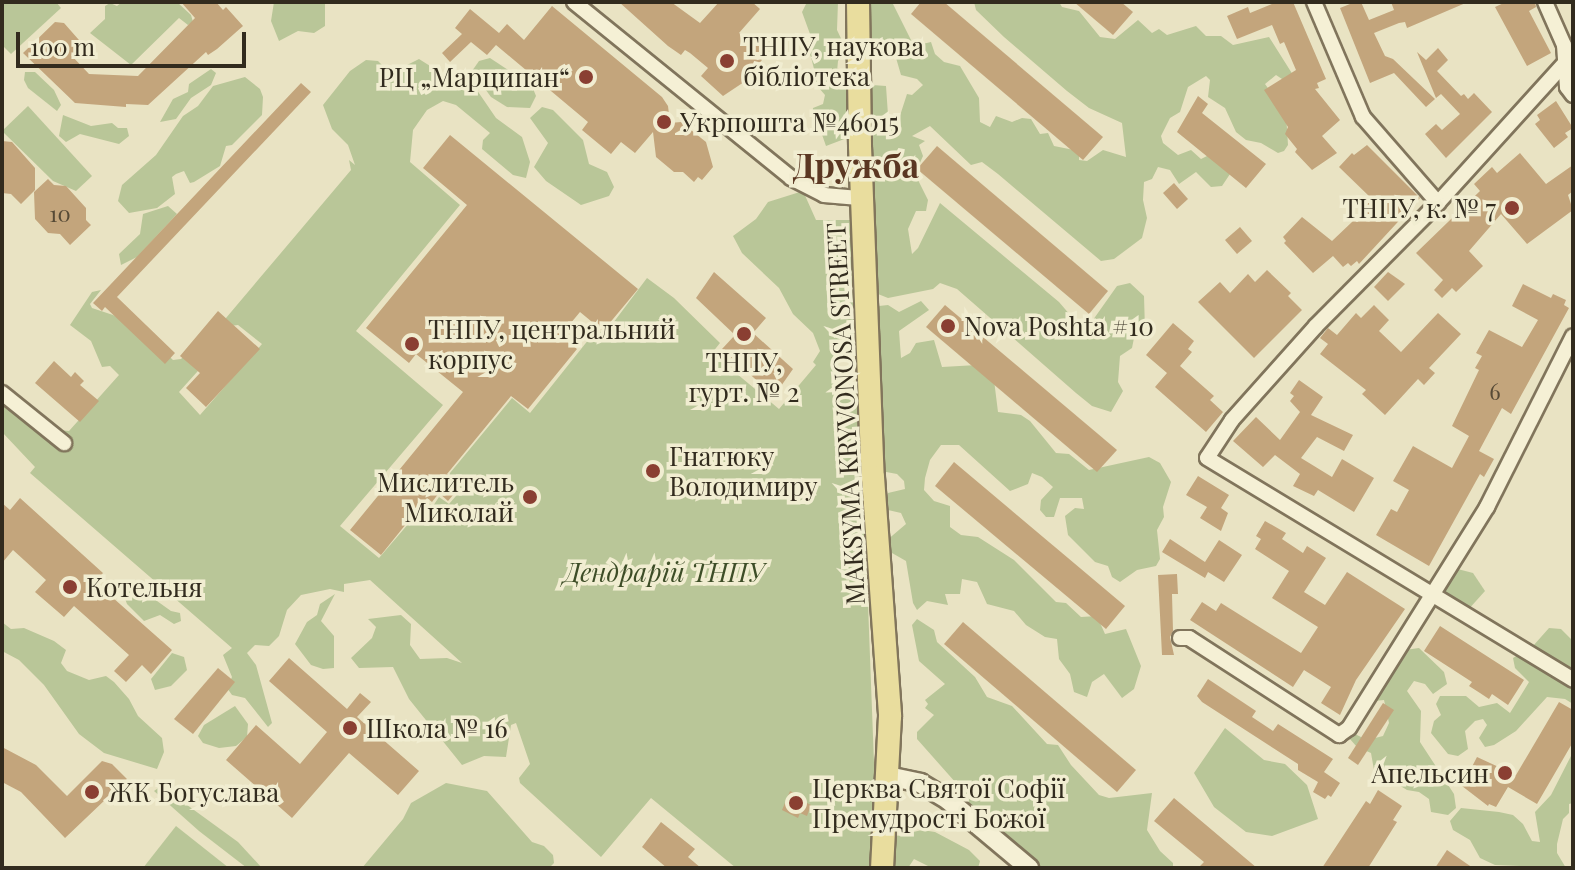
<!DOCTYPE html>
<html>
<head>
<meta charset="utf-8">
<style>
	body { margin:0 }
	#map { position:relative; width:1575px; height:870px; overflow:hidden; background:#e9e3c3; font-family:"Playfair Display",serif }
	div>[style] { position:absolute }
	.green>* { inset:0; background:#b9c698 }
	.building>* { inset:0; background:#c3a57c }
	.roads { filter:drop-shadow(2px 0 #81755c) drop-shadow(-2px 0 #81755c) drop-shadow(0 2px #81755c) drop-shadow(0 -2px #81755c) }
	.street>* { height:14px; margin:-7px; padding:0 7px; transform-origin:7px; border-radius:7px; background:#f5f0d5 }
	.secondary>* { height:18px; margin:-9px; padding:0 9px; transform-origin:9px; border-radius:9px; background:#f5f0d5 }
	.primary>* { height:22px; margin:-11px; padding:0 11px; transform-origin:11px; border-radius:11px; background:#e9dd9e }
	.dots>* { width:22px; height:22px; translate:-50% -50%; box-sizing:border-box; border:4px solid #f1edd1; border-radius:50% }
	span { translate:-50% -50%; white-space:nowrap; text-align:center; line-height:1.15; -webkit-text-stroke:7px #f1edd1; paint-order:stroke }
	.number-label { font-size:22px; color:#564a36 }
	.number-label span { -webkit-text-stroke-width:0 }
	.poi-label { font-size:26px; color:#322b1e }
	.left { translate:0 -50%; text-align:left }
	.right { translate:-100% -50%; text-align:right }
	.street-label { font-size:26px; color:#322b1e }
	.park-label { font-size:26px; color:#3d4d27; font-style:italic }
	.district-label { font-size:34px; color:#5b3722; font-weight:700 }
	.frame { position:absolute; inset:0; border:4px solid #322b1e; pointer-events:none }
	.scale { position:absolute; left:16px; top:32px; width:230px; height:36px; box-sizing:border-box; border:4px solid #322b1e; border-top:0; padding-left:10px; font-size:24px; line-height:28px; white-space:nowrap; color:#322b1e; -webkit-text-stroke:6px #f1edd1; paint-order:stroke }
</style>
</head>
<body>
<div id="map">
	<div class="green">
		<div style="clip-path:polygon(6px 2px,56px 2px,61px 8px,11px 54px,2px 45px,2px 6px)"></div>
		<div style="clip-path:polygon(122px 2px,177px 2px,191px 15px,193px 22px,188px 25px,179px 18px,131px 65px,90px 33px,105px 19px,105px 6px,110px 3px,117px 6px)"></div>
		<div style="clip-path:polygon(274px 2px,325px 2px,325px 26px,314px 33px,298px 31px,279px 41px,271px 21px)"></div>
		<div style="clip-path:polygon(807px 2px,838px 2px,837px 30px,846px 49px,838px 61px,837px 72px,848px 91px,847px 138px,826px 146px,819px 126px,812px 120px,813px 108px,823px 104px,825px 95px,812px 80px,815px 73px,811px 57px,803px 40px,810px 34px,802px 12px)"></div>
		<div style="clip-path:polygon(867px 2px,892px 2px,914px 46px,931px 42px,935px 54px,944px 62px,960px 66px,979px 98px,980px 122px,990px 127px,996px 116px,1012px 122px,1022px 118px,1031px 119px,1040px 134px,1048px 133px,1054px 146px,1079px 151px,1079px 160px,1087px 161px,1103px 150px,1126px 157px,1122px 123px,1089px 108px,1067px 91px,1004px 37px,976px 10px,974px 2px,1059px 2px,1062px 7px,1079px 11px,1100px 37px,1115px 39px,1138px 20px,1152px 33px,1159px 29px,1167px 35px,1196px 26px,1206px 36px,1221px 36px,1233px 45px,1269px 37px,1293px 75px,1288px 83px,1276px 75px,1265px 84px,1286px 113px,1288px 145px,1284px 151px,1278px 153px,1261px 143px,1246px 140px,1236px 132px,1225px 108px,1208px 97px,1210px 80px,1206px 76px,1188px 87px,1180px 112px,1170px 118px,1161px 136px,1163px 143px,1178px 155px,1191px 150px,1201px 159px,1219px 150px,1234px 168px,1222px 186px,1211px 187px,1196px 172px,1179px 184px,1170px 170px,1158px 167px,1152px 179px,1144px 182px,1143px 200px,1147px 218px,1142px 238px,1114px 259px,1101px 261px,998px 174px,982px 162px,971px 165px,930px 126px,912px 136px,925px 141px,919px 145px,923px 156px,915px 174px,928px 200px,926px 211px,916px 211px,908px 229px,912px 254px,918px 248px,940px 203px,1059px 302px,1071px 316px,1075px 331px,1088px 327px,1117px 286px,1130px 283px,1144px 296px,1145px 330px,1134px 338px,1132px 348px,1120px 356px,1118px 382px,1123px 391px,1111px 412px,1092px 406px,1076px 393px,957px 289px,940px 283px,933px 289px,888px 298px,878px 294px,871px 258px,871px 204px,874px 198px,869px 193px,868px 94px,872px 85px,886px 86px,888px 115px,896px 128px,907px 94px,912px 95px,923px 85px,917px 79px,901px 75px,894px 51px,887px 49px,881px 58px,865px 51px)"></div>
		<div style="clip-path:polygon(490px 58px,532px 86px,536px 96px,530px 108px,507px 107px,491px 97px,472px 71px,479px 61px)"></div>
		<div style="clip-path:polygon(419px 59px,454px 81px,470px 80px,496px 118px,522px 137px,530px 162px,526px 178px,513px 175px,482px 149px,483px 140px,490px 133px,456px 105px,443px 101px,427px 110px,413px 130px,410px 162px,460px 205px,356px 331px,443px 405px,340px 526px,379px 558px,427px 502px,433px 506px,439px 497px,449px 504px,462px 489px,449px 479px,450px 473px,512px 398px,530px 413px,597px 329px,604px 335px,647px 278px,674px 298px,720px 343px,712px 353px,779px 409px,816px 365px,813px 362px,820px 351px,813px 333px,793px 314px,779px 288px,742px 253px,733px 236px,756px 219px,768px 202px,803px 191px,816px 220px,856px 220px,863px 345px,835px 365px,860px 392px,874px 763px,874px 868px,736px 868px,651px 798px,601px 857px,520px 783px,519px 778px,530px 764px,516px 723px,511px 725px,506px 757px,484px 756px,462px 765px,409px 699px,393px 667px,359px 668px,351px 658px,372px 638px,376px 627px,368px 619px,401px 615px,411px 624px,410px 645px,420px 659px,447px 658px,462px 663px,370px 580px,344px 584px,344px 592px,330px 589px,301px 595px,287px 610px,279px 636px,269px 646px,255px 645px,247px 653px,256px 665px,272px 723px,268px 727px,245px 698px,232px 695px,227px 688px,232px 677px,223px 655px,232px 648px,30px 473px,35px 467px,2px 432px,2px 399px,48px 429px,69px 431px,119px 375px,110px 366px,102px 367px,91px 341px,70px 325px,92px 292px,101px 290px,90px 304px,92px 308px,113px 315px,144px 332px,173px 360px,181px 359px,209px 331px,206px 362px,179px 392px,200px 415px,262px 344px,238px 325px,221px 327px,226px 318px,351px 170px,349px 160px,355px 165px,348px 145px,332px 129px,323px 105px,350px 71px,366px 60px,378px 61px,388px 71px,390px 81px,401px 68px)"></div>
		<div style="clip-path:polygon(211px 69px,216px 73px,211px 85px,191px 98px,176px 119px,160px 122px,173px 99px,188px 92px,189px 84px)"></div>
		<div style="clip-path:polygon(25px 72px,35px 72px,54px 90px,61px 105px,57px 111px,28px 88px,24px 80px)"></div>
		<div style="clip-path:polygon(245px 77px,260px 89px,263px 97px,262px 115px,232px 145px,226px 146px,220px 166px,194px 182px,190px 183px,184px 171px,176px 174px,172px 177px,175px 194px,157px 208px,129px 213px,118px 201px,122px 185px,156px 155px,183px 116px,198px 106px,213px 86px)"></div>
		<div style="clip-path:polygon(28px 106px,92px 176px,76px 191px,53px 181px,2px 131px)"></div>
		<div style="clip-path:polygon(542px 107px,553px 110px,583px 140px,589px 164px,607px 172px,614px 187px,609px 196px,581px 205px,546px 181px,534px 167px,548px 143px,530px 118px)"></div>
		<div style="clip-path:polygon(63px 115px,91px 126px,112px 123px,118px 128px,127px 128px,129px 136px,119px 144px,80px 134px,66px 142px,59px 136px)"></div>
		<div style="clip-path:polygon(168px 206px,177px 214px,137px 257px,121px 265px,119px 254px,140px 234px,143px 214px)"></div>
		<div style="clip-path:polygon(921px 301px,929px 310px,899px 331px,901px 358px,910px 353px,916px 343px,934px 340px,942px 367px,977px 365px,994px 380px,998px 412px,1021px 415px,1030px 421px,1056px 453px,1069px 454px,1089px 470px,1149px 457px,1160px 463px,1171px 482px,1163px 507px,1164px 517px,1157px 530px,1160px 559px,1156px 566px,1137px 570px,1120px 582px,1112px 577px,1108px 566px,1095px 562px,1068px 535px,1065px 516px,1075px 508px,1084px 509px,1082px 498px,1060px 498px,1054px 517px,1046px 517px,1040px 510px,1041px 500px,1053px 487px,1042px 477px,1032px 473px,1028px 484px,1010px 491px,959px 445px,941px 445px,930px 460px,925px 478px,924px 490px,934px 501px,950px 506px,950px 527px,961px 535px,978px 537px,1014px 560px,1056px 602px,1066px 603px,1081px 617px,1097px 616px,1105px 634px,1126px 629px,1141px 666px,1134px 689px,1122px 698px,1104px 674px,1092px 682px,1087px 697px,1074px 692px,1070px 674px,1059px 659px,1057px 639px,1045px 637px,1026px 625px,1014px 611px,987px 604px,977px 582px,962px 579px,960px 594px,945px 594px,948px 605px,927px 601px,917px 610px,913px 603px,906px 561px,892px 553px,886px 541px,906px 524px,901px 513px,888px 510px,887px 500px,888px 493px,905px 489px,904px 481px,897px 474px,881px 471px,883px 420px,879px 316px,879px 306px,888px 305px,899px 312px)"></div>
		<div style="clip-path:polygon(1446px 566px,1473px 573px,1485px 591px,1467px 611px,1440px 594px)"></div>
		<div style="clip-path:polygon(129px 581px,171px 611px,180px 613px,181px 621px,174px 624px,160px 615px,144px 621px,127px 604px,120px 585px)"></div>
		<div style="clip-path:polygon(335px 594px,321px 621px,334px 636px,334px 668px,323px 669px,311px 665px,295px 644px,307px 622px,317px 615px,320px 604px)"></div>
		<div style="clip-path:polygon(917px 619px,934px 630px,937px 642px,975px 677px,987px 697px,1012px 706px,1047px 744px,1058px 745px,1071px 765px,1099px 795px,1109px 798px,1152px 793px,1147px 830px,1160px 851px,1173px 863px,1173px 868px,1035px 868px,1009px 846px,990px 823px,993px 818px,982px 809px,978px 811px,966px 804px,956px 783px,917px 739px,917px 732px,934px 715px,925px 708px,928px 704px,925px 700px,945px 684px,919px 661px,912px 625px)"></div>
		<div style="clip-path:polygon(2px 622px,11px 629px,24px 628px,54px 641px,66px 650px,61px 663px,67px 671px,89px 680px,106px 676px,114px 682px,129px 699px,138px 716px,162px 738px,164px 752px,157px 769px,104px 753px,79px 734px,44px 685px,19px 660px,2px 651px)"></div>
		<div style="clip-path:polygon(1549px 628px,1561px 629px,1573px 641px,1573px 704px,1565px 699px,1547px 697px,1516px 731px,1494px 745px,1485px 747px,1479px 738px,1487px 725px,1483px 719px,1475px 721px,1465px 731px,1468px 749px,1458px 756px,1448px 754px,1431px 733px,1434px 721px,1441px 715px,1436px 704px,1440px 696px,1466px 696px,1479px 707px,1497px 703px,1510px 713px,1529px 682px,1515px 668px,1513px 658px,1533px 646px)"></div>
		<div style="clip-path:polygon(1419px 648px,1444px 672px,1447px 684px,1433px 694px,1425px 684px,1414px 681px,1407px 691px,1421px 711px,1420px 742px,1454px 794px,1456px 808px,1448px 815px,1431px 812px,1429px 799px,1419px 792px,1407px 790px,1374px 770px,1371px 753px,1357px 747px,1349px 738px,1353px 733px,1367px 740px,1383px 736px,1389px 723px,1384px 700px,1374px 701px,1375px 694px,1405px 650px)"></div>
		<div style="clip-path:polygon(172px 653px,184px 657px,187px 670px,171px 686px,155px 690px,151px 679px)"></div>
		<div style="clip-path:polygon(235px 706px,248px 724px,247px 737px,236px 746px,219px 748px,203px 743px,198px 736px,204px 725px)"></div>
		<div style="clip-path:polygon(1225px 728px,1264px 760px,1285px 764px,1307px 785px,1318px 819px,1272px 836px,1246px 832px,1214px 807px,1194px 773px)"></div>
		<div style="clip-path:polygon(1573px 752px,1573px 803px,1569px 804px,1569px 813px,1563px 819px,1557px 844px,1557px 853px,1566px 868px,1495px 865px,1480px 858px,1470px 840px,1453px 830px,1450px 821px,1461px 808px,1499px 812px,1513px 815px,1523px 824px,1532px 841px,1540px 842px,1535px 812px,1551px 795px)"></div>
		<div style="clip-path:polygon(446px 783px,487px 791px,532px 842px,544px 846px,553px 855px,554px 863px,549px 868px,362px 868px,403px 819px,411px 803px)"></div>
		<div style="clip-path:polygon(161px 786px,238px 842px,262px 868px,247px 868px,199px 831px,154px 791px)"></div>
		<div style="clip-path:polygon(176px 826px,229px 868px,143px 868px)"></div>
		<div style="clip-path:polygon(922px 830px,935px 832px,969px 850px,980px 861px,978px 868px,932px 868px,914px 859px,908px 868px,891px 868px,891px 846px,896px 836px)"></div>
	</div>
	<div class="building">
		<div style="clip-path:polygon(181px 2px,216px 2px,223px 10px,226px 7px,243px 26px,217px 49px,208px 55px,206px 52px,148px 105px,126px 104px,126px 107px,75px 103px,23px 53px,55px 22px,64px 23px,86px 48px,71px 55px,89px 74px,138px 76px,195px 18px)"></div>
		<div style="clip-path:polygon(619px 2px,671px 2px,700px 23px,719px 2px,752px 2px,760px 9px,739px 33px,766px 47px,758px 56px,762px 60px,753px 70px,762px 78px,753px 89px,744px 82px,723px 96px,701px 76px,708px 68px,690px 53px,685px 50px,681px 55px,668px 46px)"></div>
		<div style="clip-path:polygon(921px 2px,944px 2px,1103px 137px,1083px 160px,911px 14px)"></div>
		<div style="clip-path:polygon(1074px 2px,1121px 2px,1133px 12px,1113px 35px)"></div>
		<div style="clip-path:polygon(1277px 2px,1293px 2px,1326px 79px,1317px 83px,1319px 88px,1315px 89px,1340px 120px,1322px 136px,1337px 153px,1312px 170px,1295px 152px,1297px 149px,1285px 134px,1288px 127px,1264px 90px,1296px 70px,1284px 42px,1280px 44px,1272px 25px,1237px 39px,1227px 16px,1248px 7px,1250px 13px)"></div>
		<div style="clip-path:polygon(1355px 2px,1361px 2px,1369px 20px,1394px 10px,1391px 2px,1468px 2px,1407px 28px,1405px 22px,1399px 23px,1374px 33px,1385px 56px,1393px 59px,1435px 99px,1426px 107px,1394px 73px,1370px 83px,1340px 8px)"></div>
		<div style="clip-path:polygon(1506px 2px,1535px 2px,1536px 7px,1529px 11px,1551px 53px,1527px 66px,1495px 7px)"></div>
		<div style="clip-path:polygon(552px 6px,662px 97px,668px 106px,670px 123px,681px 122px,706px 142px,713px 167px,702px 180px,698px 177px,694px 182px,683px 172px,674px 172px,656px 157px,653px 132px,635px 153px,621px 142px,611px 154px,582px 130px,588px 122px,496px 45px,487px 55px,471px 42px,450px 62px,442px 53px,462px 34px,455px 28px,470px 9px,499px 33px,507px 24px,524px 40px)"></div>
		<div style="clip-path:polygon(1438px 48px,1448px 60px,1437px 71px,1461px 96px,1464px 94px,1468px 99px,1474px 93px,1492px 112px,1446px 158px,1425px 134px,1436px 124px,1442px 130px,1460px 114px,1441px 94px,1436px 98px,1417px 52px,1426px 60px)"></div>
		<div style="clip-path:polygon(301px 83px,311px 92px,117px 297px,175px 353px,165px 364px,105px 307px,102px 311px,93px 303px)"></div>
		<div style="clip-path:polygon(1198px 96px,1208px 104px,1202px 113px,1266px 164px,1246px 188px,1177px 132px)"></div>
		<div style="clip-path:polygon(1556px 101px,1573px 128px,1565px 133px,1568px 137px,1554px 148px,1535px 124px,1540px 120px,1537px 115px)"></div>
		<div style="clip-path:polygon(450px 135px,638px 289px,603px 331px,580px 312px,560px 336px,577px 349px,528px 409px,511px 396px,447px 474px,452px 478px,449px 482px,458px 489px,448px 501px,439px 493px,432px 502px,427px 498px,381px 555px,350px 530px,463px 392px,416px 354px,409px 363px,366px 328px,467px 205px,423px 168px)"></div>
		<div style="clip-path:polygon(2px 141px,12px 142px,35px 168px,35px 190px,21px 204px,11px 194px,2px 193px)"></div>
		<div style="clip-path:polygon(1367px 145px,1420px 198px,1359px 264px,1357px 261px,1351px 266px,1348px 263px,1343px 267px,1333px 256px,1313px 273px,1284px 243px,1286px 241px,1283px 237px,1302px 217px,1332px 241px,1352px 222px,1372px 199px,1339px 167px,1352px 153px,1354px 155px)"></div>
		<div style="clip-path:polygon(937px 146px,1108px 291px,1089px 314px,917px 169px)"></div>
		<div style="clip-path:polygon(1520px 153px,1546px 184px,1573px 165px,1573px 191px,1568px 195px,1573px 210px,1527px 244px,1501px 214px,1469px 251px,1483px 266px,1456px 292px,1452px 288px,1442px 298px,1434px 290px,1443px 280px,1416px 253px,1480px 191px,1474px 184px,1492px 167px,1497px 173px)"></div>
		<div style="clip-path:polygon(48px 179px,54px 185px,66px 186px,86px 208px,86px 220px,91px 225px,70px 245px,60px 234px,48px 233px,35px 219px,34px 192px)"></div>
		<div style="clip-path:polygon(1174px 183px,1188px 199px,1177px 209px,1163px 193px)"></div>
		<div style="clip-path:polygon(1240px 227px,1252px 241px,1237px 254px,1225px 240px)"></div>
		<div style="clip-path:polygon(1267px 270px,1291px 293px,1288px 296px,1302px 310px,1254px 358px,1198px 302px,1220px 282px,1230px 293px,1248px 274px,1255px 282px)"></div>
		<div style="clip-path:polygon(714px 272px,766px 318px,753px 333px,793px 369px,774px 396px,722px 349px,735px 335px,696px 298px)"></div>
		<div style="clip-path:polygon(1388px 272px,1405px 284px,1388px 301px,1374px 287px)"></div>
		<div style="clip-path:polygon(1523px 284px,1551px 298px,1553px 294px,1566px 300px,1564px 305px,1569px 308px,1511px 414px,1502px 408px,1479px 451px,1494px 459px,1484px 477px,1480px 474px,1429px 566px,1376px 535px,1391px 509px,1397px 512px,1409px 490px,1393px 481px,1413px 446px,1452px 468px,1469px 436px,1452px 426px,1479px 370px,1475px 368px,1482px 356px,1476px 353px,1489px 330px,1522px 347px,1538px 320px,1512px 306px)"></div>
		<div style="clip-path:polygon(945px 305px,1117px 450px,1097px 472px,926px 327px)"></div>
		<div style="clip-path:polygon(1374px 305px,1389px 320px,1379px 331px,1401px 352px,1438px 313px,1461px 334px,1429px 368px,1435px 373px,1424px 385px,1418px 379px,1385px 415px,1362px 394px,1366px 390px,1320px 354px,1328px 344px,1320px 338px,1328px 328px,1337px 335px,1356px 313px,1361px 318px)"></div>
		<div style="clip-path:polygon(218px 311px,260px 349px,206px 407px,186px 388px,200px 373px,180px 356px)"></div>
		<div style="clip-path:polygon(1173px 323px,1194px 341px,1188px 349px,1192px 352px,1180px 366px,1214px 396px,1210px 400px,1223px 412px,1206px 432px,1155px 387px,1167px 373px,1146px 355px)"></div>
		<div style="clip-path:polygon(54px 361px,71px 377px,75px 372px,84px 381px,80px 385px,99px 401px,80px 422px,35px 383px)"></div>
		<div style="clip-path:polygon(1299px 380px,1323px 397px,1311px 415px,1353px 435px,1344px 451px,1317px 437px,1301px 458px,1332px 477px,1342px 459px,1374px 478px,1354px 512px,1318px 490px,1314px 496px,1293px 486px,1300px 474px,1275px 455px,1263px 467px,1233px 441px,1256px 417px,1280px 440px,1300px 412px,1290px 401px,1294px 396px,1290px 393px)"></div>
		<div style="clip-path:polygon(954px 462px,1125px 606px,1106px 629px,935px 486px)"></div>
		<div style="clip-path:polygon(1198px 476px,1229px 495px,1221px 508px,1228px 513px,1221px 531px,1200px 518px,1207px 507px,1186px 495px)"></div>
		<div style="clip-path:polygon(20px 498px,103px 573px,95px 582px,172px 650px,151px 674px,142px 665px,126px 682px,114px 671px,129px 655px,74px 606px,64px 617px,35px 592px,46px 580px,13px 550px,2px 563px,2px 503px,10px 510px)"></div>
		<div style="clip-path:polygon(1265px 521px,1286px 533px,1282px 539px,1303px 553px,1307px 546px,1326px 558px,1304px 592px,1325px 605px,1347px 572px,1405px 609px,1356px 680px,1340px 715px,1321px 703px,1331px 687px,1304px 670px,1293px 687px,1190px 620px,1202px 602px,1216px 611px,1221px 603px,1301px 653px,1318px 627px,1272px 598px,1289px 571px,1255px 549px,1261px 539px,1256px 536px)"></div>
		<div style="clip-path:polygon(1170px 539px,1205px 562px,1219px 540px,1242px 555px,1224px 582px,1208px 572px,1205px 578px,1162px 552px)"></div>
		<div style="clip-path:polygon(1177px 574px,1178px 594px,1172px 594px,1173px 631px,1170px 637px,1174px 655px,1162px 655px,1158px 575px)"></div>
		<div style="clip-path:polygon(963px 622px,1136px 770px,1117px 792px,944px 644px)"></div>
		<div style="clip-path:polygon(1440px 626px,1524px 680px,1508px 705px,1492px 694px,1489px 699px,1480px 693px,1469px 686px,1472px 682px,1424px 651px)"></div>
		<div style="clip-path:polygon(289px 658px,347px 709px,360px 693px,371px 702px,357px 717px,419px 771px,398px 795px,349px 753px,292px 818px,226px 760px,256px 725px,300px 764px,327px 732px,269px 681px)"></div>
		<div style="clip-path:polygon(218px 668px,235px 682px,193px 734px,174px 719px)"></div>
		<div style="clip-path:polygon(1208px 679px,1256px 711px,1252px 717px,1273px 731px,1278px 724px,1333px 759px,1324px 772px,1340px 783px,1331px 797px,1328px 795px,1325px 799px,1313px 792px,1318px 782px,1298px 770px,1298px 764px,1202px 702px,1197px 696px)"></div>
		<div style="clip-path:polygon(1559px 702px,1573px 710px,1573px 742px,1537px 804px,1508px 787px,1496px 807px,1489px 804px,1488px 806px,1462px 786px,1477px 757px,1516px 775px)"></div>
		<div style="clip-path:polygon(1383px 703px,1394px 710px,1358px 765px,1348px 758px)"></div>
		<div style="clip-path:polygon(2px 747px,36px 765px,67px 796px,102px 761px,112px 764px,127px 779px,65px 838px,21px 792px,2px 782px)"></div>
		<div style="clip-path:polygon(1378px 790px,1402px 806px,1393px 820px,1397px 822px,1368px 868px,1322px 868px,1366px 801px,1370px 804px)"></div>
		<div style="clip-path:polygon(790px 791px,806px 798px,805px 802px,811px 805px,807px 816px,800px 813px,798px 818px,782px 810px)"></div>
		<div style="clip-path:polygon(1174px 798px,1257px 868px,1198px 868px,1204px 862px,1154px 821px)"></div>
		<div style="clip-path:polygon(661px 822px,695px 849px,688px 857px,701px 868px,667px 868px,642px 847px)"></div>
		<div style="clip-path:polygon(1447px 850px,1473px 868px,1435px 868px)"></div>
	</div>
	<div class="roads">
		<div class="street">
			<div style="left:574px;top:2px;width:279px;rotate:39deg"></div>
			<div style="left:791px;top:178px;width:37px;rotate:27deg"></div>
			<div style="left:824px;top:195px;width:38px;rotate:5deg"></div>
			<div style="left:1314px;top:2px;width:125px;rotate:66.9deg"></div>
			<div style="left:1363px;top:117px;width:114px;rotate:48.9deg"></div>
			<div style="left:1545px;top:2px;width:47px;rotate:66.2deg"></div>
			<div style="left:1564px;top:45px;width:42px;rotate:85.9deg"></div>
			<div style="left:1567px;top:87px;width:10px;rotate:53deg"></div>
			<div style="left:1573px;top:54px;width:201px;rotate:132.2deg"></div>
			<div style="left:1438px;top:203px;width:173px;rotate:134.8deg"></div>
			<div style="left:1316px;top:326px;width:126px;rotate:131.8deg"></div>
			<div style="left:1232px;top:420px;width:45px;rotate:123.3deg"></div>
			<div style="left:1207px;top:458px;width:428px;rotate:31.2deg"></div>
			<div style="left:2px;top:393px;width:80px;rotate:38.9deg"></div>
			<div style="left:1180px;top:638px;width:9px"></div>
			<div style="left:1189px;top:638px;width:179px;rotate:32.9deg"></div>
			<div style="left:1339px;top:735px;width:12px;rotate:-35deg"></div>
			<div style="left:1349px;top:728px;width:261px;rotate:-58deg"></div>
			<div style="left:1487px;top:507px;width:191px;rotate:-63.3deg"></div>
		</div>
		<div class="secondary">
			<div style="left:888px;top:776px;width:33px;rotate:12deg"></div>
			<div style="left:920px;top:783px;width:33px;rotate:31deg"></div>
			<div style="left:948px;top:800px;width:106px;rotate:40deg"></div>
		</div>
		<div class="primary">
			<div style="left:858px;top:2px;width:144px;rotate:89.2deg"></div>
			<div style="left:860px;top:146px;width:331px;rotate:87.8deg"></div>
			<div style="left:873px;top:477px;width:240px;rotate:85.9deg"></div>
			<div style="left:890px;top:716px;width:152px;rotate:93deg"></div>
		</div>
	</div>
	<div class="dots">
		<div style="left:727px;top:61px;background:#8a3f32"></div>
		<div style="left:586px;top:77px;background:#8a3f32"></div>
		<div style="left:664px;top:122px;background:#8a3f32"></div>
		<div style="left:1512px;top:208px;background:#8a3f32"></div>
		<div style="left:948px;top:326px;background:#8a3f32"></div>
		<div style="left:744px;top:334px;background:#8a3f32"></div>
		<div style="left:412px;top:344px;background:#8a3f32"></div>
		<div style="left:653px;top:471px;background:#8a3f32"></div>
		<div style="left:530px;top:497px;background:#8a3f32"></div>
		<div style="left:70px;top:587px;background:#8a3f32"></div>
		<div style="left:350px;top:728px;background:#8a3f32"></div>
		<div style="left:1505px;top:773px;background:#8a3f32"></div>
		<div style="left:92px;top:792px;background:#8a3f32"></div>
		<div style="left:796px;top:803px;background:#8a3f32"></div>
	</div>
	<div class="number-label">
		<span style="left:60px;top:214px">10</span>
		<span style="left:1495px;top:392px">6</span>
	</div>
	<div class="poi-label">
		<span class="left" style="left:743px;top:61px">ТНПУ, наукова<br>бібліотека</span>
		<span class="right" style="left:570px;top:77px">РЦ „Марципан“</span>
		<span class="left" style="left:680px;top:122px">Укрпошта №46015</span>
		<span class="right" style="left:1496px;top:208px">ТНПУ, к. № 7</span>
		<span class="left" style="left:964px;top:326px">Nova Poshta #10</span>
		<span class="left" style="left:428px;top:344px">ТНПУ, центральний<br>корпус</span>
		<span style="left:744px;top:377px">ТНПУ,<br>гурт. № 2</span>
		<span class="left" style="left:669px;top:471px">Гнатюку<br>Володимиру</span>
		<span class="right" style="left:514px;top:497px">Мислитель<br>Миколай</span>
		<span class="left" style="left:86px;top:587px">Котельня</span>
		<span class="left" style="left:366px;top:728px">Школа № 16</span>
		<span class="right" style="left:1489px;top:773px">Апельсин</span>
		<span class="left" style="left:812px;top:803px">Церква Святої Софії<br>Премудрості Божої</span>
		<span class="left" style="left:108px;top:792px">ЖК Богуслава</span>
	</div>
	<div class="street-label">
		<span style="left:845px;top:414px;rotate:-93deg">MAKSYMA KRYVONOSA STREET</span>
	</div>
	<div class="park-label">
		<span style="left:664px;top:572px">Дендрарій ТНПУ</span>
	</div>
	<div class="district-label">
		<span style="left:856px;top:165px">Дружба</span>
	</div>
	<div class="frame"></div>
	<div class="scale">100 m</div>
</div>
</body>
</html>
